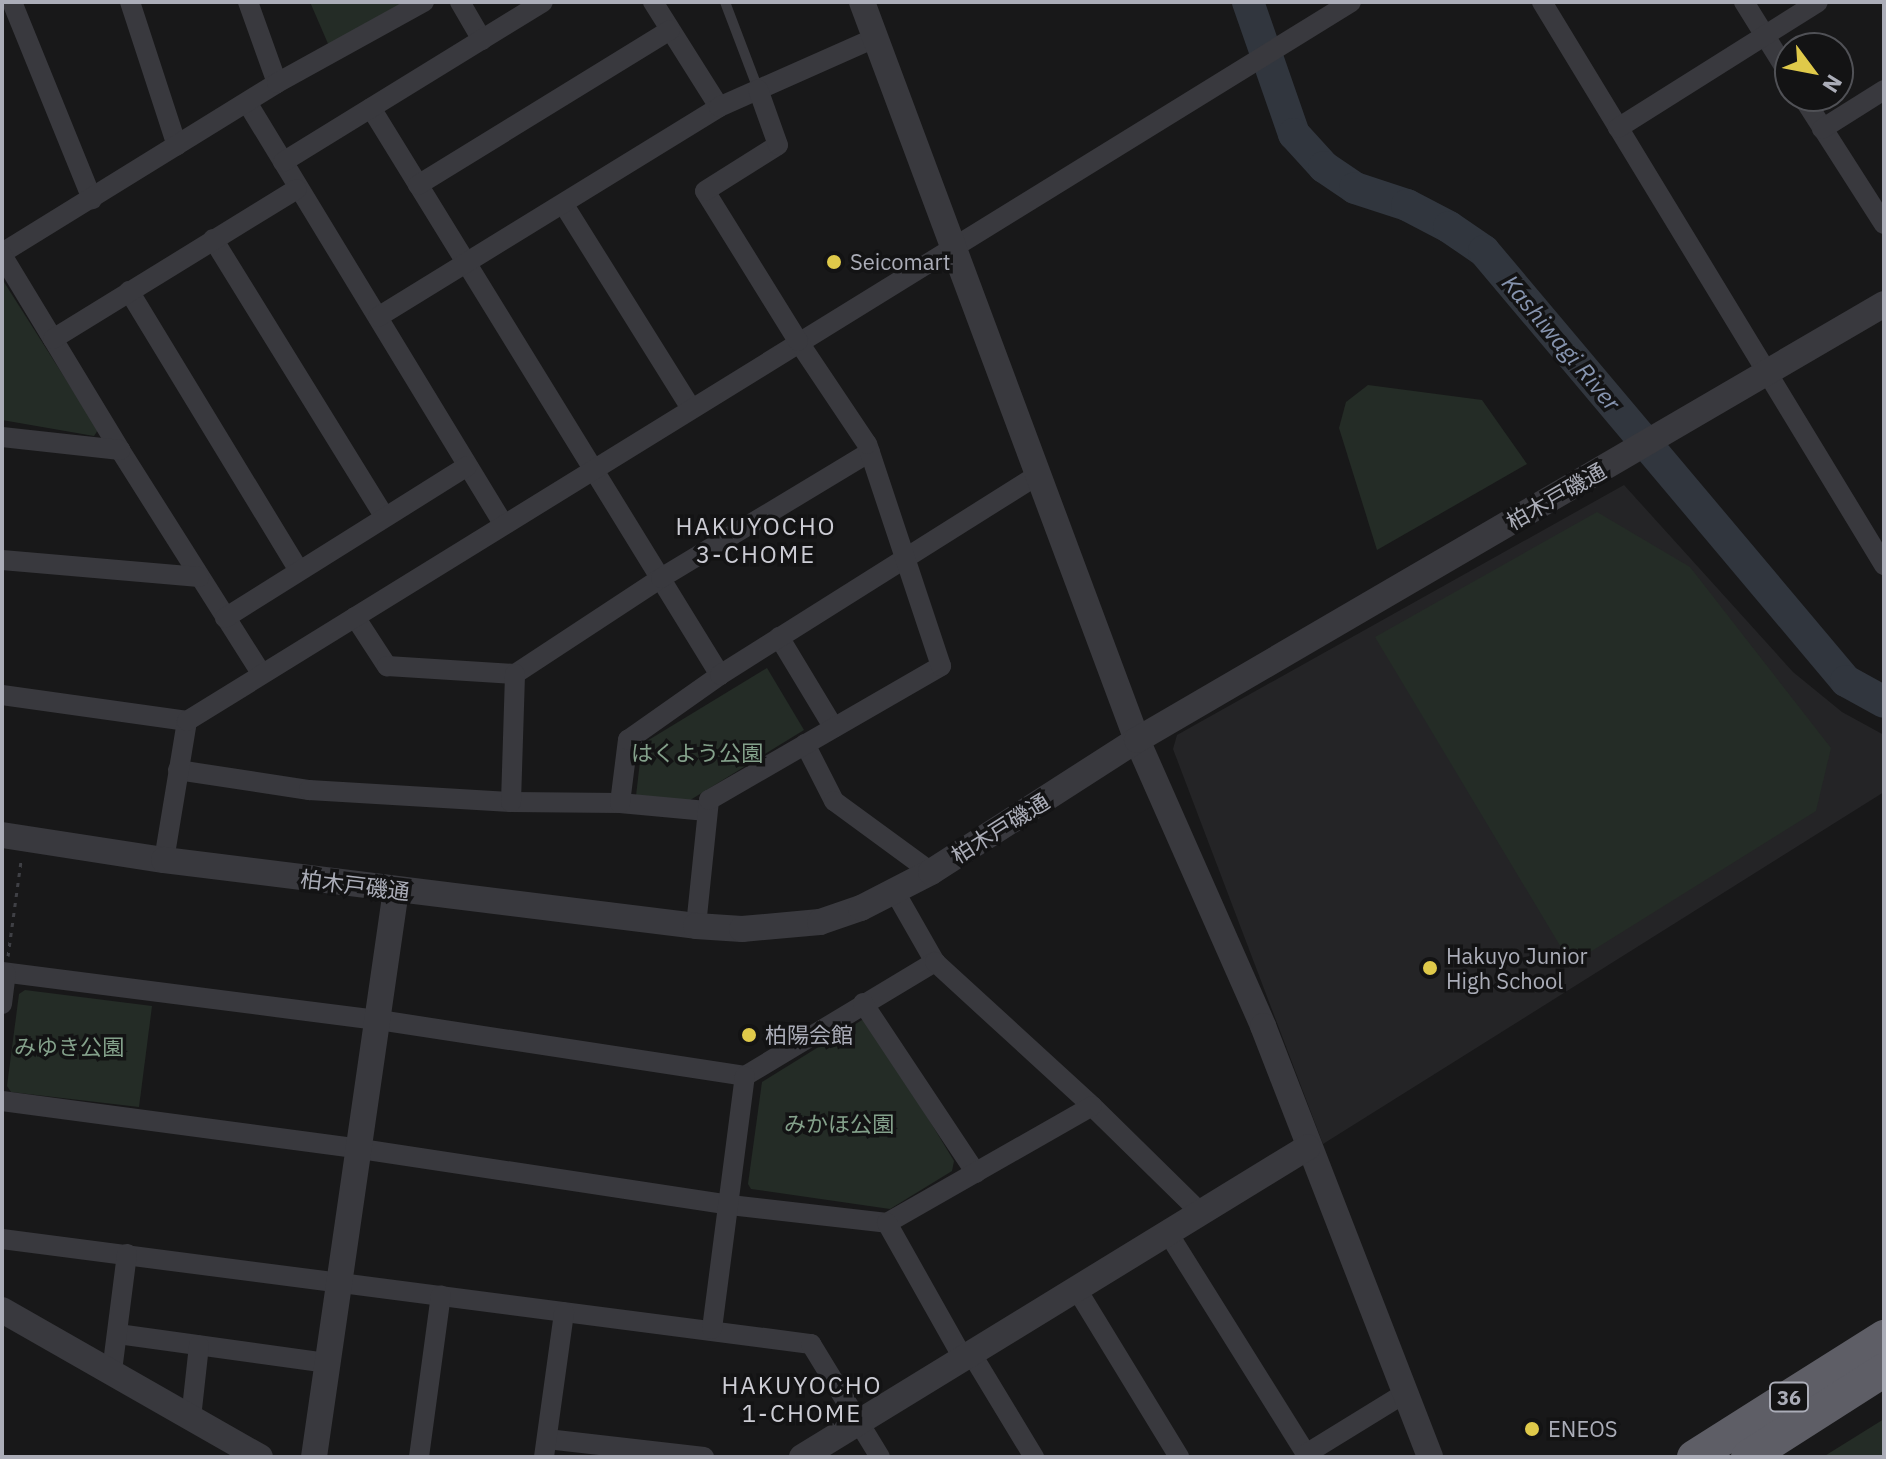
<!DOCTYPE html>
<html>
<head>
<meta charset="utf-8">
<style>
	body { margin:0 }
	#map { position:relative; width:1886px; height:1459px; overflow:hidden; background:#181819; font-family:"IBM Plex Sans","Noto Sans JP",sans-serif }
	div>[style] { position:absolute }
	.built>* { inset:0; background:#242426 }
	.green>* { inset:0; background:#242c26 }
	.river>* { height:32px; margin:-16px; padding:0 16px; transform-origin:16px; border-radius:16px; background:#31363e }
	.path>* { height:3px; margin-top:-1.5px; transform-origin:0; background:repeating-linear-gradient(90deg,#3f4045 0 4px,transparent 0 10px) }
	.service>* { height:10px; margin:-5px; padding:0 5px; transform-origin:5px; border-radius:5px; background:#39393e }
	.minor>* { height:20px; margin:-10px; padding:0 10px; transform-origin:10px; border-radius:10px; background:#39393e }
	.tertiary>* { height:26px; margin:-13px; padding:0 13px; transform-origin:13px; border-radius:13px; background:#39393e }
	.trunk>* { height:34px; margin:-17px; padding:0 17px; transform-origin:17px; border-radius:17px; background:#5e5e66 }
	.dots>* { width:22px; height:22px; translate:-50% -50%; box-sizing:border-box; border:4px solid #131314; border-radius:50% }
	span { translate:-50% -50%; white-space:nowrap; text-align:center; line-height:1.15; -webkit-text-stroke:7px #131314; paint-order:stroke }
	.shield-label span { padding:2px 6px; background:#131314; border:2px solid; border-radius:6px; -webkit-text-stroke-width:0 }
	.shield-label { font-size:20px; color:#abadb8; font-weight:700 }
	.poi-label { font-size:22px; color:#abadb8 }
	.left { translate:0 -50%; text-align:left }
	.street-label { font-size:22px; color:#abadb8 }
	.park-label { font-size:22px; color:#84a18b }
	.water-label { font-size:24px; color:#8694af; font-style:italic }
	.neighbourhood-label { font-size:24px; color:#ccccd4; letter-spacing:2px }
	.frame { position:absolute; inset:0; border:4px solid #abadb8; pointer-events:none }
	.north { position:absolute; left:1774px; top:32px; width:80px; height:80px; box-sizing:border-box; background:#131314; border:2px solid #505156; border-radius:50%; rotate:122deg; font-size:22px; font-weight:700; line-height:32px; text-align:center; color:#abadb8 }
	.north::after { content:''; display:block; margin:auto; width:28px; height:36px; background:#dfc94a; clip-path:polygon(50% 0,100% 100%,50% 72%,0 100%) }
</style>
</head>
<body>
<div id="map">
	<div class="built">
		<div style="clip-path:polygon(1624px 485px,1793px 672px,1842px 712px,1884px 735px,1884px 792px,1323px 1144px,1173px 749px,1177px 735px)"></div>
	</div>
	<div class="green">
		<div style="clip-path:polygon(310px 2px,406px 2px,329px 46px)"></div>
		<div style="clip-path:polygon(2px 279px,98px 430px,94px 436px,2px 420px)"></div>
		<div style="clip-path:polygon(1368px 385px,1482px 400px,1527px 464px,1377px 550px,1339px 428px,1346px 402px)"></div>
		<div style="clip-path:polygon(1597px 512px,1690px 567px,1831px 748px,1816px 811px,1571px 964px,1375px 637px)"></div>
		<div style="clip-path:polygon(767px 668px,804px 730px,687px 802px,636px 796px,642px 744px)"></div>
		<div style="clip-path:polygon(25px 990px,152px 1006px,139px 1107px,11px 1092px,7px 1086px,19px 994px)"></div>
		<div style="clip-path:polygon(862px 1020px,869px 1021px,954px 1161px,952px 1171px,890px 1209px,751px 1189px,748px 1184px,762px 1082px)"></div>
		<div style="clip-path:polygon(1884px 1419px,1884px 1457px,1823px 1457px)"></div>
	</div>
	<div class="river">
		<div style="left:1248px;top:2px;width:140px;rotate:70.8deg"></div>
		<div style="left:1294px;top:134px;width:45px;rotate:47.7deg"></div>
		<div style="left:1324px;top:167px;width:37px;rotate:34deg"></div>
		<div style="left:1355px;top:188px;width:55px;rotate:18.1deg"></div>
		<div style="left:1407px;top:205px;width:47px;rotate:27.6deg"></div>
		<div style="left:1449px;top:227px;width:42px;rotate:34.4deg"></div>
		<div style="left:1484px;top:251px;width:562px;rotate:49.91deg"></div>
		<div style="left:1846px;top:681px;width:43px;rotate:28.9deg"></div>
	</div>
	<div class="path">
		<div style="left:8px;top:956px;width:96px;rotate:-82.2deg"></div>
	</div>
	<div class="service">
		<div style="left:725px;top:2px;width:93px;rotate:69.2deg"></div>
	</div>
	<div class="minor">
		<div style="left:12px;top:2px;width:213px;rotate:67.9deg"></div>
		<div style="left:130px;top:2px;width:151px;rotate:71.9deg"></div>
		<div style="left:248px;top:2px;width:86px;rotate:70.3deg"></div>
		<div style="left:460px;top:2px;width:44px;rotate:59.9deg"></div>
		<div style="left:653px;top:2px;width:124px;rotate:57.8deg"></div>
		<div style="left:1542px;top:2px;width:659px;rotate:58.72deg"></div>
		<div style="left:1744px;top:2px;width:87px;rotate:58.1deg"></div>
		<div style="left:1802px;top:96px;width:152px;rotate:57.4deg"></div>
		<div style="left:248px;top:104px;width:491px;rotate:58.7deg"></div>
		<div style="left:371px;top:108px;width:666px;rotate:58.39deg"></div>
		<div style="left:1618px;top:128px;width:236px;rotate:-32.2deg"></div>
		<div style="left:1822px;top:129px;width:73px;rotate:-32.2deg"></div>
		<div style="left:283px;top:162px;width:305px;rotate:-31.6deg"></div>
		<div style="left:418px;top:185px;width:296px;rotate:-31.6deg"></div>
		<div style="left:564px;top:205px;width:238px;rotate:58deg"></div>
		<div style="left:213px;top:239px;width:326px;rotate:58.3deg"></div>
		<div style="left:2px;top:253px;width:323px;rotate:-31.7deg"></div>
		<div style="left:277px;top:83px;width:168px;rotate:-28.9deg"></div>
		<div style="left:2px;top:255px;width:228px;rotate:58.8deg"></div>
		<div style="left:120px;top:450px;width:264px;rotate:57.7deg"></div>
		<div style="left:129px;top:291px;width:325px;rotate:58.7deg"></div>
		<div style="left:378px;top:317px;width:400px;rotate:-31.6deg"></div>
		<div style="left:719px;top:107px;width:173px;rotate:-23.9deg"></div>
		<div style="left:53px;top:339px;width:286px;rotate:-31.6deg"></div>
		<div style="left:2px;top:437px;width:119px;rotate:6.3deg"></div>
		<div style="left:2px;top:560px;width:198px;rotate:4.9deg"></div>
		<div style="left:355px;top:617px;width:59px;rotate:56.9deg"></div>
		<div style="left:387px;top:666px;width:128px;rotate:3.6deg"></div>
		<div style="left:515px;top:674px;width:175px;rotate:-33.3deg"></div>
		<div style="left:661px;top:578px;width:244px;rotate:-31.1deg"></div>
		<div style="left:225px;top:618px;width:286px;rotate:-32.1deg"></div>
		<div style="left:779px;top:637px;width:106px;rotate:58.9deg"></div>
		<div style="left:2px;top:695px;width:187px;rotate:8deg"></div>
		<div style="left:805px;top:744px;width:64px;rotate:63deg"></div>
		<div style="left:834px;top:801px;width:120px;rotate:36.2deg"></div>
		<div style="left:178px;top:770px;width:133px;rotate:8.7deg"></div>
		<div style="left:309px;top:790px;width:202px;rotate:3.4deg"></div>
		<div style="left:511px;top:802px;width:109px;rotate:0.5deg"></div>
		<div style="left:620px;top:803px;width:87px;rotate:5.3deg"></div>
		<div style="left:511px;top:802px;width:128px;rotate:-88.2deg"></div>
		<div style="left:620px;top:803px;width:64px;rotate:-82.8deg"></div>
		<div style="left:628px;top:740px;width:113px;rotate:-35.2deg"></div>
		<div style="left:720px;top:675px;width:375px;rotate:-32.2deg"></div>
		<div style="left:164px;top:860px;width:141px;rotate:-80.6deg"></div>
		<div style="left:187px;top:721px;width:1368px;rotate:-31.7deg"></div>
		<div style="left:895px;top:892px;width:81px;rotate:60.3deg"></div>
		<div style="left:696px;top:926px;width:127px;rotate:-84.1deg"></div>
		<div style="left:709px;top:800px;width:268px;rotate:-30deg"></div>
		<div style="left:941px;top:666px;width:234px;rotate:-108.4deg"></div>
		<div style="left:867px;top:444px;width:124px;rotate:-123.8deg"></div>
		<div style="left:798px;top:341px;width:176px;rotate:-121.8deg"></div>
		<div style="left:705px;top:191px;width:86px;rotate:-32.2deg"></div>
		<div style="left:778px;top:145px;width:59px;rotate:-109.7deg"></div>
		<div style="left:2px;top:972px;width:380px;rotate:7.3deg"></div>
		<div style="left:379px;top:1020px;width:370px;rotate:8.7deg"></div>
		<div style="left:745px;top:1076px;width:222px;rotate:-31deg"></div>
		<div style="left:935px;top:962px;width:213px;rotate:42.5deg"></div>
		<div style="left:1092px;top:1106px;width:153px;rotate:44.5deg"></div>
		<div style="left:863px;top:1003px;width:204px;rotate:56.4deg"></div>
		<div style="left:2px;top:1004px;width:31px;rotate:-83deg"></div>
		<div style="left:2px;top:1101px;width:362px;rotate:7.6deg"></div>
		<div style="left:361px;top:1149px;width:373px;rotate:8.6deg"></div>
		<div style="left:730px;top:1205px;width:158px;rotate:6.5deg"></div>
		<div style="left:887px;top:1223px;width:236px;rotate:-29.7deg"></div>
		<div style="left:887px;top:1223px;width:153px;rotate:60.6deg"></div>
		<div style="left:1168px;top:1233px;width:264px;rotate:58deg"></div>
		<div style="left:2px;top:1239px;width:816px;rotate:7.4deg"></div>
		<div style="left:811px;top:1344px;width:132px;rotate:58.6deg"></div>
		<div style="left:1076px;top:1288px;width:198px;rotate:58.6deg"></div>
		<div style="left:712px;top:1329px;width:255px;rotate:-82.6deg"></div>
		<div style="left:118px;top:1334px;width:212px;rotate:7.9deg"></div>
		<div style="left:971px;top:1353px;width:122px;rotate:58.8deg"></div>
		<div style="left:112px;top:1371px;width:118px;rotate:-82.7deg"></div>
		<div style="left:191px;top:1418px;width:73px;rotate:-83.7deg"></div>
		<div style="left:547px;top:1439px;width:158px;rotate:6.5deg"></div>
		<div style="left:1306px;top:1454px;width:116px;rotate:-31.6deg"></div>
		<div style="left:419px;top:1457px;width:163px;rotate:-82.3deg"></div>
		<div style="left:544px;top:1457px;width:146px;rotate:-82.1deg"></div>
	</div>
	<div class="tertiary">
		<div style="left:862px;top:2px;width:788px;rotate:69.56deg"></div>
		<div style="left:1137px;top:740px;width:313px;rotate:66.2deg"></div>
		<div style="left:1263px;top:1026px;width:462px;rotate:68.8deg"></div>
		<div style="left:2px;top:835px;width:164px;rotate:8.8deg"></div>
		<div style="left:164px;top:860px;width:536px;rotate:7.07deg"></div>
		<div style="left:696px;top:926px;width:46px;rotate:3.7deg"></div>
		<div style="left:742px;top:929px;width:78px;rotate:-5.1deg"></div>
		<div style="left:820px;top:922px;width:43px;rotate:-18.9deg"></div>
		<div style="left:861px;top:908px;width:79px;rotate:-27.2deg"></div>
		<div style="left:931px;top:872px;width:245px;rotate:-32.7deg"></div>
		<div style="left:1137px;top:740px;width:865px;rotate:-30.27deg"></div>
		<div style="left:2px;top:1310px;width:297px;rotate:29.7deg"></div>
		<div style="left:314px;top:1457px;width:573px;rotate:-81.77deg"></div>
		<div style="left:802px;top:1457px;width:593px;rotate:-31.49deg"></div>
	</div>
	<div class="trunk">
		<div style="left:1694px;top:1457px;width:225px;rotate:-32.3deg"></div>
		<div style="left:1748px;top:1457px;width:161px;rotate:-32.6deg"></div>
	</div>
	<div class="dots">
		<div style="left:834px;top:262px;background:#dfc94a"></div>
		<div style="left:1430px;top:968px;background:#dfc94a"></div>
		<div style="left:749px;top:1035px;background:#dfc94a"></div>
		<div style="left:1532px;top:1429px;background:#dfc94a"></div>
	</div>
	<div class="shield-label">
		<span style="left:1789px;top:1397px">36</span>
	</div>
	<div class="poi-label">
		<span class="left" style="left:850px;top:262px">Seicomart</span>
		<span class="left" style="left:1446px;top:968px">Hakuyo Junior<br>High School</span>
		<span class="left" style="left:765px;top:1035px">柏陽会館</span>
		<span class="left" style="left:1548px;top:1429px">ENEOS</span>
	</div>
	<div class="street-label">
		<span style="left:1556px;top:496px;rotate:-30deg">柏木戸磯通</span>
		<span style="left:1000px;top:828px;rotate:-32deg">柏木戸磯通</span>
		<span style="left:355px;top:885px;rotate:7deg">柏木戸磯通</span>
	</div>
	<div class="park-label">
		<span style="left:697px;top:753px">はくよう公園</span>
		<span style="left:69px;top:1047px">みゆき公園</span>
		<span style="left:839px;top:1124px">みかほ公園</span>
	</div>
	<div class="water-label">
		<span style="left:1561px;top:343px;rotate:50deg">Kashiwagi River</span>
	</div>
	<div class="neighbourhood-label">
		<span style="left:756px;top:541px">HAKUYOCHO<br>3-CHOME</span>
		<span style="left:802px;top:1400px">HAKUYOCHO<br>1-CHOME</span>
	</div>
	<div class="frame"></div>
	<div class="north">N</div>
</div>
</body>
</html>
